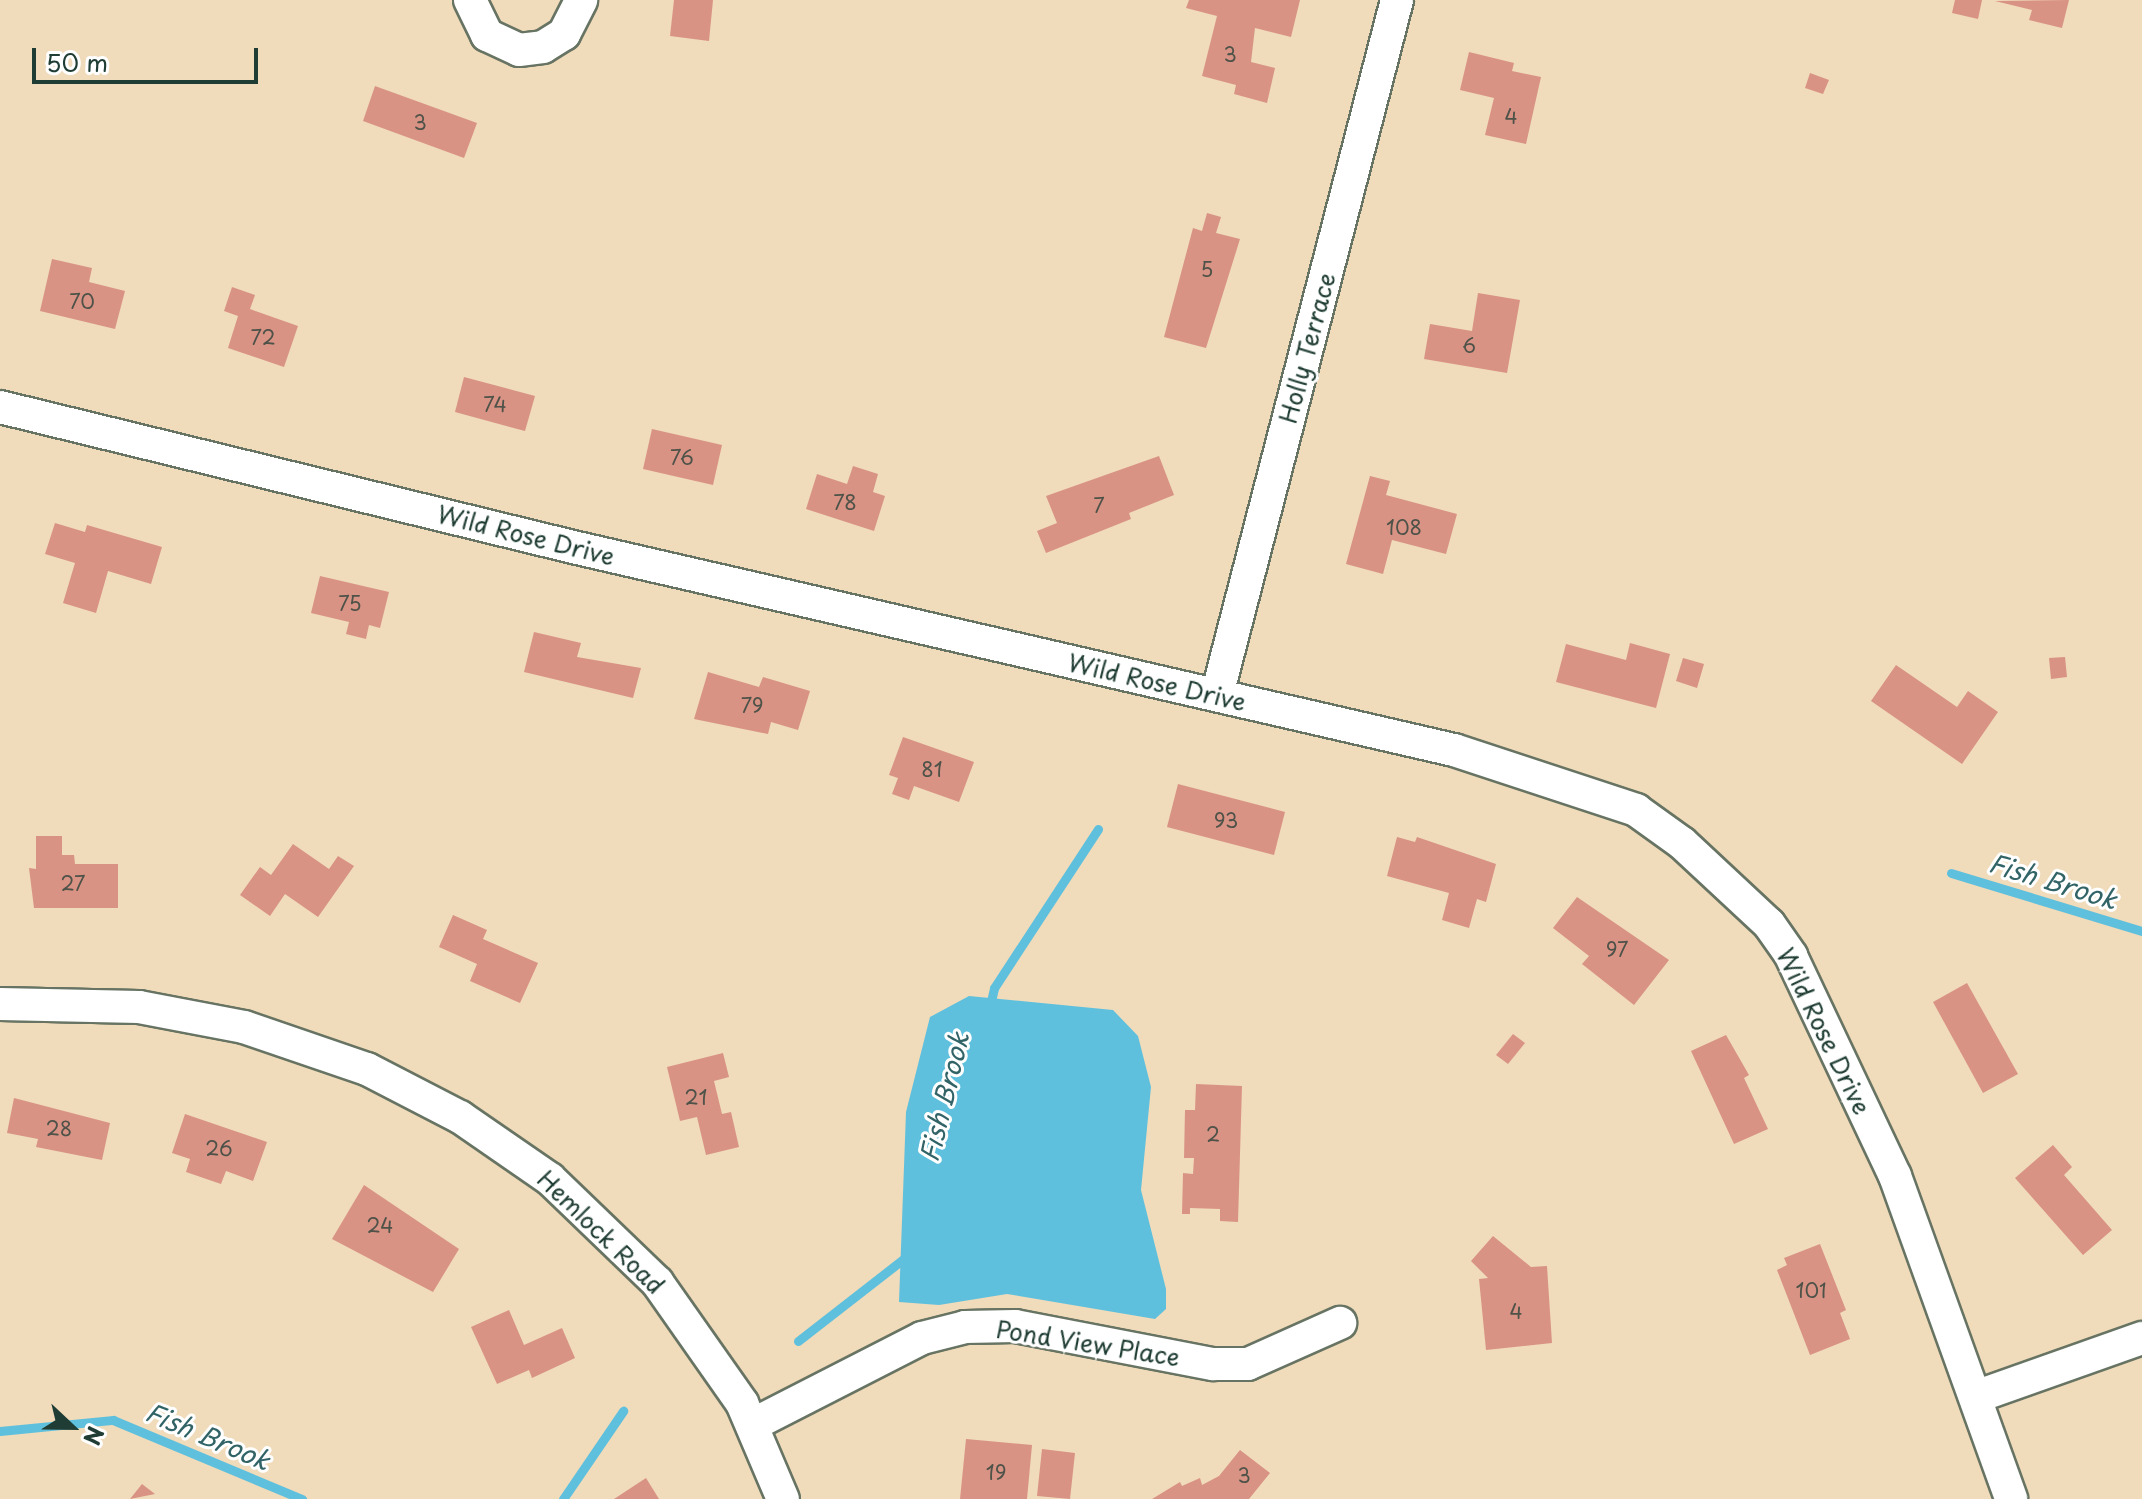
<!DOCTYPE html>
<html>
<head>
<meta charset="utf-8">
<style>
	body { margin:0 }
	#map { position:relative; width:2142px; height:1499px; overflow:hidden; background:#f0dbba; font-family:"Playpen Sans",sans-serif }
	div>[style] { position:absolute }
	.water>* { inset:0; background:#5fc0de }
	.stream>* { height:9px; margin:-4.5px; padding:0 4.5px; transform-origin:4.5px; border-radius:4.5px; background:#5fc0de }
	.building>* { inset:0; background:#d99385 }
	.roads { filter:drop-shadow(2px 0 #687463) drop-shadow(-2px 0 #687463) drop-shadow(0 2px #687463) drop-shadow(0 -2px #687463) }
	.minor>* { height:32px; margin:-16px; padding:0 16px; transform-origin:16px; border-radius:16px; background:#fff }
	span { translate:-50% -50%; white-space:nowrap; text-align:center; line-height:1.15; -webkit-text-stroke:6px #fff; paint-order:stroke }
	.number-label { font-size:20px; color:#4e5248 }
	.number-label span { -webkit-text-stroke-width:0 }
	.street-label { font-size:24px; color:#1f3d34 }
	.water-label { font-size:26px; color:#326467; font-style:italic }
	.north { position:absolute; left:32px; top:1387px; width:80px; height:80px; -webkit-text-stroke:6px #fff; paint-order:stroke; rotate:112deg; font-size:22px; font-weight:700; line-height:32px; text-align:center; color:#1f3d34 }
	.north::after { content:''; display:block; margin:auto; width:28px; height:36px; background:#1f3d34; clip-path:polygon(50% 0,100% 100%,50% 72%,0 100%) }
	.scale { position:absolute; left:32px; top:48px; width:226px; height:36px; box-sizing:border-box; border:4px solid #1f3d34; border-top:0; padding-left:10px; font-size:24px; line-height:28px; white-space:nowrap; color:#1f3d34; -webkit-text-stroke:6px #fff; paint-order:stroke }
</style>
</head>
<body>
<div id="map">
	<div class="water">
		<div style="clip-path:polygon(969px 996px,1113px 1010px,1138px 1036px,1151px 1087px,1141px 1190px,1166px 1289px,1166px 1309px,1155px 1319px,1007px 1294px,939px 1305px,899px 1302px,906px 1112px,930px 1017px)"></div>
	</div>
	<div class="stream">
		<div style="left:1951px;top:873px;width:200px;rotate:16.9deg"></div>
		<div style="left:989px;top:1010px;width:23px;rotate:-77deg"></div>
		<div style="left:994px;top:988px;width:190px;rotate:-56.8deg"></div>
		<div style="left:798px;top:1341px;width:137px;rotate:-37.9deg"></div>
		<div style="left:0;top:1431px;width:114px;rotate:-5.6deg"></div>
		<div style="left:113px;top:1420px;width:205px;rotate:22.7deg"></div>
		<div style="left:563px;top:1499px;width:107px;rotate:-55.7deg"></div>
	</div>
	<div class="building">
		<div style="clip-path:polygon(674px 0,713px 0,709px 41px,670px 36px)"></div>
		<div style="clip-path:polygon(1189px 0,1300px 0,1291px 37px,1255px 28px,1251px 62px,1275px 68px,1267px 103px,1234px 94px,1236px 85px,1202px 76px,1217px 16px,1186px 8px)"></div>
		<div style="clip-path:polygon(1955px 0,1982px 0,1978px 19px,1952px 13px)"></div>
		<div style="clip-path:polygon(2069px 0,2062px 28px,2029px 20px,2032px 10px,1995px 1px)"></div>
		<div style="clip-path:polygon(1469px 52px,1514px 63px,1512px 71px,1541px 77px,1526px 144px,1485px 135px,1494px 98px,1460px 90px)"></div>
		<div style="clip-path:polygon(1810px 73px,1829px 80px,1823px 94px,1805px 88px)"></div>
		<div style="clip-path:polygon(375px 86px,477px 123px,464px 158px,363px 121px)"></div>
		<div style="clip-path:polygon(1207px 213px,1221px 217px,1216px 233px,1240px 239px,1206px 348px,1164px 337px,1193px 228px,1202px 231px)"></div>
		<div style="clip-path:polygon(52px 259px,92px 268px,89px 282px,125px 291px,115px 329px,40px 311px)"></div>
		<div style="clip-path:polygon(232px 287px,255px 295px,250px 309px,298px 326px,284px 367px,228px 348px,238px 316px,224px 311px)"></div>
		<div style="clip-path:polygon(1478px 293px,1520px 300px,1507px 373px,1424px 359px,1430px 324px,1472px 331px)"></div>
		<div style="clip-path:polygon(464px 377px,535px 396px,525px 431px,455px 412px)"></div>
		<div style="clip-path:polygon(652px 429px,722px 445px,713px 485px,643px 469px)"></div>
		<div style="clip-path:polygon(1159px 456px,1174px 495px,1129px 513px,1131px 519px,1046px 553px,1037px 531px,1057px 523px,1046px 496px)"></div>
		<div style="clip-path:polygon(853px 466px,878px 474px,873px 492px,885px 496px,874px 531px,806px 509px,817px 474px,847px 484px)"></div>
		<div style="clip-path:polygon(1370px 476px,1390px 481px,1386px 495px,1457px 514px,1446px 554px,1392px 540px,1383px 574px,1346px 564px)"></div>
		<div style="clip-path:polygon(55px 523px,85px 532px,87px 525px,162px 547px,151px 584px,108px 571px,96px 613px,63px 603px,75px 563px,45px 554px)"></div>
		<div style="clip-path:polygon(320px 576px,389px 592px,380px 628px,369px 625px,366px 639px,346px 634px,349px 622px,311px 613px)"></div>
		<div style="clip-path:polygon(534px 632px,581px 643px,577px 657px,641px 668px,633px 698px,524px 672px)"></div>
		<div style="clip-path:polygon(1630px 643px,1670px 654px,1656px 708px,1556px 682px,1566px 644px,1626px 660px)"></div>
		<div style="clip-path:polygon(2065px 657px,2067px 677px,2051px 679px,2049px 658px)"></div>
		<div style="clip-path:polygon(1683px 658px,1704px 664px,1697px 688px,1676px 681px)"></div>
		<div style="clip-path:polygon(1896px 665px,1957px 707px,1968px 691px,1998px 712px,1962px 764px,1871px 701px)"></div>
		<div style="clip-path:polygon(708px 672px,759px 687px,763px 677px,810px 691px,798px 730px,771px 722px,768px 734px,694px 719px)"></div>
		<div style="clip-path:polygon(903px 737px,974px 762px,959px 802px,914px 786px,909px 800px,892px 794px,898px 778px,889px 775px)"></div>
		<div style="clip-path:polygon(1178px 784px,1285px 812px,1274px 855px,1167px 827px)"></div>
		<div style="clip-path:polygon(36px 836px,62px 836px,62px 855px,74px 855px,75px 864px,118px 864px,118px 908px,34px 908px,29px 868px,36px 869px)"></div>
		<div style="clip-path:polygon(1397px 837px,1415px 842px,1417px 837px,1496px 864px,1486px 902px,1477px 899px,1469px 928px,1442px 920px,1449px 893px,1387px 876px)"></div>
		<div style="clip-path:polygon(293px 844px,329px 869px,338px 856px,354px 866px,318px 917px,285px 894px,270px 916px,240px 895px,260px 867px,271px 875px)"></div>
		<div style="clip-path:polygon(1577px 897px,1669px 960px,1634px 1005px,1582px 964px,1589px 956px,1553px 928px)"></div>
		<div style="clip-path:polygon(453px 915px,487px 930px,483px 939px,538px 963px,520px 1003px,470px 981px,477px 964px,439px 947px)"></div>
		<div style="clip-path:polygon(1967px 983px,2018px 1074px,1983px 1093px,1933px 1002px)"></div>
		<div style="clip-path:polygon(1513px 1034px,1525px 1043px,1508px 1064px,1496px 1055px)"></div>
		<div style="clip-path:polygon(1726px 1035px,1749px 1075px,1744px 1078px,1768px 1129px,1734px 1144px,1691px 1051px)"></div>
		<div style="clip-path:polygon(723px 1053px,729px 1077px,714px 1081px,722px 1114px,731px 1112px,739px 1147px,706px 1155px,697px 1117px,680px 1121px,667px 1067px)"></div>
		<div style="clip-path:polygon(1196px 1084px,1242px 1086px,1238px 1222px,1220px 1221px,1220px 1209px,1190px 1208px,1190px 1214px,1182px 1214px,1183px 1173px,1193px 1174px,1194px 1158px,1184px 1158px,1185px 1110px,1195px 1110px)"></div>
		<div style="clip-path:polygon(14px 1098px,110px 1123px,102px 1160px,36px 1147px,38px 1139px,7px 1133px)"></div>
		<div style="clip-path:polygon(185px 1114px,267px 1142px,253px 1181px,226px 1171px,221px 1184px,186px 1172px,190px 1159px,172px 1153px)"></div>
		<div style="clip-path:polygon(2053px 1145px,2072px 1167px,2064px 1175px,2112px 1230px,2083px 1255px,2015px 1178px)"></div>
		<div style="clip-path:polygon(364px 1185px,459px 1249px,433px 1292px,332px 1239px)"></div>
		<div style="clip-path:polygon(1493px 1236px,1531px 1267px,1547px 1266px,1552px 1343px,1486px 1350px,1479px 1279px,1488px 1278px,1471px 1261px)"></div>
		<div style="clip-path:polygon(1820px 1244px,1846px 1310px,1840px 1313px,1850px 1339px,1810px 1355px,1777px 1270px,1787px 1265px,1784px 1258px)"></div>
		<div style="clip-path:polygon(509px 1310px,524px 1345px,562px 1328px,575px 1358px,532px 1378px,529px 1370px,497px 1384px,471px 1327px)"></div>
		<div style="clip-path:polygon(966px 1439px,1032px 1445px,1027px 1499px,960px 1499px)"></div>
		<div style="clip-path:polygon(1042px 1449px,1075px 1453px,1070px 1499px,1037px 1496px)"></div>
		<div style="clip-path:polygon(1240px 1450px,1270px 1473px,1249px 1499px,1152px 1499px,1180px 1482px,1182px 1486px,1200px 1478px,1202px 1485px,1219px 1476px)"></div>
		<div style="clip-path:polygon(646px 1478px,659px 1499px,614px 1499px)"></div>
		<div style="clip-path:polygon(142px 1484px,155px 1494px,130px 1499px)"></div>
	</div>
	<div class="roads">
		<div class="minor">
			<div style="left:470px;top:0;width:39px;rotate:64deg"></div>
			<div style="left:487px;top:35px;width:35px;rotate:25deg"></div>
			<div style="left:519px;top:50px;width:24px;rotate:-7deg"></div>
			<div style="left:543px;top:47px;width:25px;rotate:-32deg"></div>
			<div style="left:564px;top:34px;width:38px;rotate:-63deg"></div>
			<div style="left:0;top:407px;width:590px;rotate:13.73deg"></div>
			<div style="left:573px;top:547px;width:904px;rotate:12.98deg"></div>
			<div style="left:1454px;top:750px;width:192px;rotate:18.2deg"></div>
			<div style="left:1636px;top:810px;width:57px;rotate:35.7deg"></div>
			<div style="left:1682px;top:843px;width:119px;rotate:43deg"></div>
			<div style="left:1769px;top:924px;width:39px;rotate:55deg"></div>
			<div style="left:1791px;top:956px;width:243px;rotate:64.7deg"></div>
			<div style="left:1895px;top:1176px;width:343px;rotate:70.2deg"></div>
			<div style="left:1217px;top:695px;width:718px;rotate:-75.48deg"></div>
			<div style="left:0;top:1004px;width:139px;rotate:1.2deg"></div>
			<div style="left:139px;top:1007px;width:107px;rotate:10.8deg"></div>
			<div style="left:244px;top:1027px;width:130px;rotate:18.9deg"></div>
			<div style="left:367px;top:1069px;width:105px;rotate:27.3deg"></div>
			<div style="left:460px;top:1117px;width:109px;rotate:34.6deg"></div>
			<div style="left:550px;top:1179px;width:149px;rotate:43.9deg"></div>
			<div style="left:657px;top:1282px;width:148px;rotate:54.9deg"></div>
			<div style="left:742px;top:1403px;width:104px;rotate:66.9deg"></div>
			<div style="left:1978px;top:1396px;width:174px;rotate:-19.5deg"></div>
			<div style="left:752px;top:1425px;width:191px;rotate:-27.1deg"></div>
			<div style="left:922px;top:1338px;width:44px;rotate:-14.3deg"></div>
			<div style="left:965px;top:1327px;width:50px;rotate:-1.1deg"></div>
			<div style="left:1015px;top:1326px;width:202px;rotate:10.9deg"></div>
			<div style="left:1213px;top:1364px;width:35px"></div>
			<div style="left:1248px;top:1364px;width:101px;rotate:-24deg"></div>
		</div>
	</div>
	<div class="number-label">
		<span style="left:1230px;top:54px">3</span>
		<span style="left:1511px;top:116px">4</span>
		<span style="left:420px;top:122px">3</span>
		<span style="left:1207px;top:269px">5</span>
		<span style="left:82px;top:301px">70</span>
		<span style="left:263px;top:337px">72</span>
		<span style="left:1469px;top:345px">6</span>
		<span style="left:495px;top:404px">74</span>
		<span style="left:682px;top:457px">76</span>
		<span style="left:845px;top:502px">78</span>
		<span style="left:1099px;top:505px">7</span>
		<span style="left:1404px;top:527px">108</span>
		<span style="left:350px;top:603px">75</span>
		<span style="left:752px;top:705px">79</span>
		<span style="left:932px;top:769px">81</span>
		<span style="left:1226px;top:820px">93</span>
		<span style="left:73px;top:883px">27</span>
		<span style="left:1617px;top:949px">97</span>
		<span style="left:696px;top:1097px">21</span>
		<span style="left:59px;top:1128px">28</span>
		<span style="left:1213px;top:1134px">2</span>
		<span style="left:219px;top:1148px">26</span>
		<span style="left:380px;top:1225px">24</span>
		<span style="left:1811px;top:1290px">101</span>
		<span style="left:1516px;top:1311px">4</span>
		<span style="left:996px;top:1472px">19</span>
		<span style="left:1244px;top:1475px">3</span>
	</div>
	<div class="street-label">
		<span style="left:1307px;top:348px;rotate:-75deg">Holly Terrace</span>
		<span style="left:526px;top:535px;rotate:14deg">Wild Rose Drive</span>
		<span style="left:1157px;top:682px;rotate:13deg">Wild Rose Drive</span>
		<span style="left:1824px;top:1031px;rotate:64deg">Wild Rose Drive</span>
		<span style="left:601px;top:1232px;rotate:44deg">Hemlock Road</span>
		<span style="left:1088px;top:1343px;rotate:9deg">Pond View Place</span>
	</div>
	<div class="water-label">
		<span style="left:2053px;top:881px;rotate:17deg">Fish Brook</span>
		<span style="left:944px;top:1097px;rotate:-76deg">Fish Brook</span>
		<span style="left:208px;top:1436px;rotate:23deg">Fish Brook</span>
	</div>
	<div class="north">N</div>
	<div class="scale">50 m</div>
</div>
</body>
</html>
